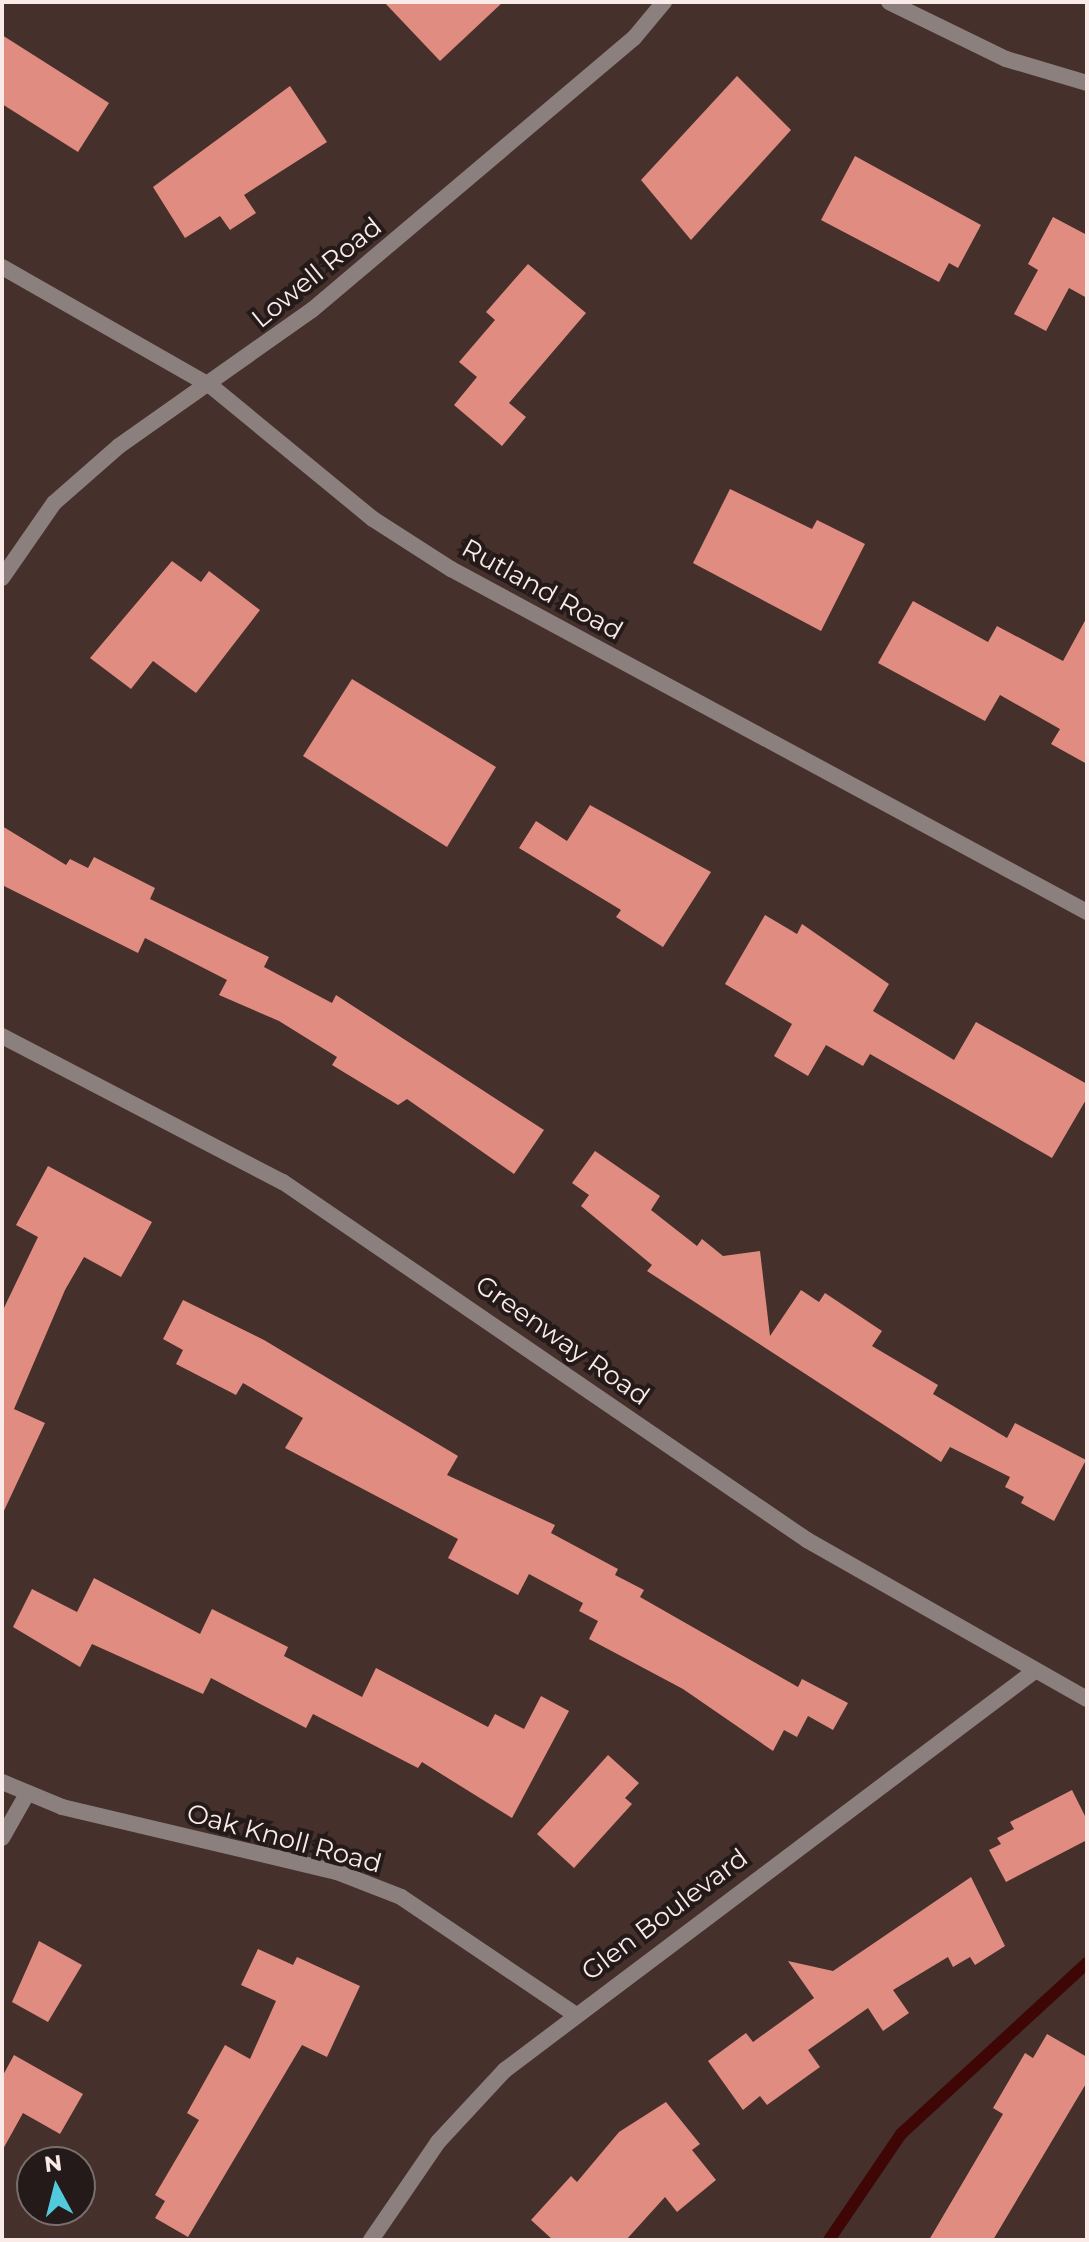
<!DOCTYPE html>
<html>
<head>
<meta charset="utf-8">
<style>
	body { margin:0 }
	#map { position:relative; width:1089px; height:2242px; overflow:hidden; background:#45302c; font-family:Montserrat,sans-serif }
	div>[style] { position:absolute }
	.stream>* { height:12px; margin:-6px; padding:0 6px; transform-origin:6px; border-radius:6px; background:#3e0705 }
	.building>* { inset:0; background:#e18c81 }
	.minor>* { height:16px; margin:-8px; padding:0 8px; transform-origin:8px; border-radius:8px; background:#8c807e }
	span { translate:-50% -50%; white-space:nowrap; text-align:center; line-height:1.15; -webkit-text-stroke:8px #241a19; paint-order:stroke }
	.street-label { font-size:26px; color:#faebe9 }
	.frame { position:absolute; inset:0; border:4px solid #faebe9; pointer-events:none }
	.north { position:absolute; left:16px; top:2146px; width:80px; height:80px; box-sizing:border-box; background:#241a19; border:2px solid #7a6e6c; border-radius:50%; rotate:353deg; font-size:22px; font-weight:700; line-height:32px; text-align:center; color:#faebe9 }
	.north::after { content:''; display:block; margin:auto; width:28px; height:36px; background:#53cadc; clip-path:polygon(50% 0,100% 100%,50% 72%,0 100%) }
</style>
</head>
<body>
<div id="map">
	<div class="stream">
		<div style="left:829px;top:2240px;width:128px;rotate:-55.8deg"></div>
		<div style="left:901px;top:2134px;width:253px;rotate:-42.6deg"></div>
	</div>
	<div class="building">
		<div style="clip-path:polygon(384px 2px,503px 2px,440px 61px)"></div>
		<div style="clip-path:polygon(2px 35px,109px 103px,78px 152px,2px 104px)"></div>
		<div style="clip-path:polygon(737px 76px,791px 130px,691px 240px,641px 180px)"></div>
		<div style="clip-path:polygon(290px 86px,327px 142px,244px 195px,256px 213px,230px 230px,220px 216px,185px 238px,153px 187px)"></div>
		<div style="clip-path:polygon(855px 156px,981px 225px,958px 268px,949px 263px,939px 282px,821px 220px)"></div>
		<div style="clip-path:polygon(1053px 217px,1087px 235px,1087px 298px,1069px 288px,1046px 331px,1014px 314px,1038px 270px,1028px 264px)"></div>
		<div style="clip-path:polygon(528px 264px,586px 313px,509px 403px,526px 417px,502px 446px,454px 405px,477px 377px,459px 362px,495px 320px,486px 312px)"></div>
		<div style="clip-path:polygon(730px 489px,812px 529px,817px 520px,865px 544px,821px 631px,693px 563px)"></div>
		<div style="clip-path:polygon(172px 561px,201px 582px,209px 571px,260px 610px,196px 693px,153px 661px,131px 689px,90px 658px)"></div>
		<div style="clip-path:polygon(913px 601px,988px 642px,997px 626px,1063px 661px,1087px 617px,1087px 764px,1051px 744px,1060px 729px,1000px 695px,985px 721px,878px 663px)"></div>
		<div style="clip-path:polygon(352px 679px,496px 767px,447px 847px,303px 756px)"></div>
		<div style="clip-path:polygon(590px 805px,711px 872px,663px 947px,616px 917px,621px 910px,519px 848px,536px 821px,567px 841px)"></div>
		<div style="clip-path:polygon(2px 826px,66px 865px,70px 859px,88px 868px,94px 857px,155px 888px,150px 899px,269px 957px,264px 967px,332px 1003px,336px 995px,544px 1130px,514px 1174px,407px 1099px,398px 1105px,332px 1065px,337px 1057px,279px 1021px,219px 995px,227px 980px,145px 938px,138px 953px,2px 885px)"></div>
		<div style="clip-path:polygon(765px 915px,797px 934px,802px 924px,889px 984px,873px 1011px,954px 1060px,976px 1022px,1087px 1084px,1087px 1098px,1052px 1158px,870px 1054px,863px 1066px,826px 1045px,808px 1076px,774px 1056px,792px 1024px,725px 984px)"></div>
		<div style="clip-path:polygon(595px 1151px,660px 1196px,651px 1210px,697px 1246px,702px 1239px,723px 1256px,760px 1251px,770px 1336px,801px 1290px,819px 1302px,825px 1293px,882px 1331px,872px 1346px,938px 1385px,933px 1394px,1007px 1438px,1015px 1423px,1086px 1460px,1054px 1521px,1021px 1503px,1024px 1497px,1005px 1487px,1010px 1477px,950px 1447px,941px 1462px,647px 1271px,652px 1265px,581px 1206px,589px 1195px,572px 1183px)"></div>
		<div style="clip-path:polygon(48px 1166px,152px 1222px,121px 1277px,84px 1257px,65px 1290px,14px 1409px,45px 1423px,2px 1515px,2px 1312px,38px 1237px,16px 1225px)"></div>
		<div style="clip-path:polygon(183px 1300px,264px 1340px,458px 1456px,447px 1475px,555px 1525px,551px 1533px,618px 1569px,615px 1575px,644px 1590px,640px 1597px,798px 1687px,802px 1679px,848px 1703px,833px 1730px,808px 1716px,797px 1737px,784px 1730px,773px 1751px,683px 1689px,589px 1639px,598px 1621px,579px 1611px,583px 1603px,529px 1574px,518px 1595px,448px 1558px,458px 1539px,285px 1448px,303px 1418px,243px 1383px,236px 1395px,176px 1364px,183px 1350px,163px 1339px)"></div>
		<div style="clip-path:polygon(94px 1578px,200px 1634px,212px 1609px,288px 1647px,284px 1656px,362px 1697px,376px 1668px,488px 1727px,495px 1714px,524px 1729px,541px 1696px,569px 1711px,512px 1818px,422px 1762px,418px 1768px,313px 1714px,306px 1728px,211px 1678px,203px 1694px,92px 1644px,80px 1667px,13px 1627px,32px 1589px,77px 1612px)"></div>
		<div style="clip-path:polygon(608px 1755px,639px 1783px,625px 1798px,632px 1804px,574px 1868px,537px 1834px)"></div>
		<div style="clip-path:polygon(1072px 1790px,1087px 1820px,1087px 1840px,1006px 1882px,989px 1850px,1001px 1844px,997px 1838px,1014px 1829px,1010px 1822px)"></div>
		<div style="clip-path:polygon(971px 1877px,1005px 1946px,975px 1965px,970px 1957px,953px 1967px,948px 1957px,893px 1990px,909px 2013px,883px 2031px,868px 2008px,808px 2050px,820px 2067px,767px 2105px,760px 2096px,743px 2110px,708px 2061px,746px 2033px,753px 2042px,814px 1998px,788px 1961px,833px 1971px)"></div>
		<div style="clip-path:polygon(39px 1941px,82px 1965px,48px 2022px,12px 2002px)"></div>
		<div style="clip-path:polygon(258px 1949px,293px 1965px,297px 1957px,360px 1986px,327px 2057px,302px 2045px,188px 2237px,155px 2218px,165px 2201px,155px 2195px,199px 2120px,187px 2113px,225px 2045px,250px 2059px,276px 2001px,241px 1985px)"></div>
		<div style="clip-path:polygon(1047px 2034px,1087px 2057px,1087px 2082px,993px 2240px,929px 2240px,1003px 2114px,993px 2108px,1025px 2053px,1033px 2058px)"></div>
		<div style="clip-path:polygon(14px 2055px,83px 2094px,60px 2134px,23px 2113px,2px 2151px,2px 2077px)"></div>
		<div style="clip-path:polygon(666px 2102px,700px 2144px,692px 2150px,716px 2180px,677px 2212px,665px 2197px,626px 2240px,553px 2240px,531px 2220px,571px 2176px,577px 2182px,619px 2132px)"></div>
	</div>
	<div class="minor">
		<div style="left:889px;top:2px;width:130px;rotate:26deg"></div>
		<div style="left:1006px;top:59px;width:84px;rotate:16.5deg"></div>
		<div style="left:2px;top:267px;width:241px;rotate:29.7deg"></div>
		<div style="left:211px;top:386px;width:210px;rotate:39.4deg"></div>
		<div style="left:373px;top:519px;width:93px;rotate:32.7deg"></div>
		<div style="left:451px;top:569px;width:723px;rotate:28.34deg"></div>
		<div style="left:2px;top:578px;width:91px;rotate:-55.3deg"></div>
		<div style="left:54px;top:503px;width:86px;rotate:-41.2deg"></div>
		<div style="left:119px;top:446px;width:236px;rotate:-35.2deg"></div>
		<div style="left:312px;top:310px;width:422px;rotate:-40.2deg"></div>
		<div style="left:634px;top:38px;width:47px;rotate:-50.2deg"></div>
		<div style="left:2px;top:1036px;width:317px;rotate:27.5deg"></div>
		<div style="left:283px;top:1182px;width:635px;rotate:34.34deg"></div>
		<div style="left:807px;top:1540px;width:322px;rotate:29.6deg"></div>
		<div style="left:2px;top:1782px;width:65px;rotate:22.6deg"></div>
		<div style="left:62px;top:1807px;width:283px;rotate:13.3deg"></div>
		<div style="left:337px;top:1872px;width:69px;rotate:21.3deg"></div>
		<div style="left:401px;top:1897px;width:207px;rotate:34deg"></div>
		<div style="left:2px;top:1838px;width:51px;rotate:-60.4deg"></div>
		<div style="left:371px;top:2240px;width:119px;rotate:-55.6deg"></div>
		<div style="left:438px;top:2142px;width:98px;rotate:-47.1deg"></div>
		<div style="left:505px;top:2070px;width:660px;rotate:-36.99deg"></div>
	</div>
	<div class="street-label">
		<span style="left:317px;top:273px;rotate:-39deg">Lowell Road</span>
		<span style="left:542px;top:590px;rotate:29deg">Rutland Road</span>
		<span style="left:562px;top:1341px;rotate:35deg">Greenway Road</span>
		<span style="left:284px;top:1839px;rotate:15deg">Oak Knoll Road</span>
		<span style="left:665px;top:1915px;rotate:-37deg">Glen Boulevard</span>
	</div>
	<div class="frame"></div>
	<div class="north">N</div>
</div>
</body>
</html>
